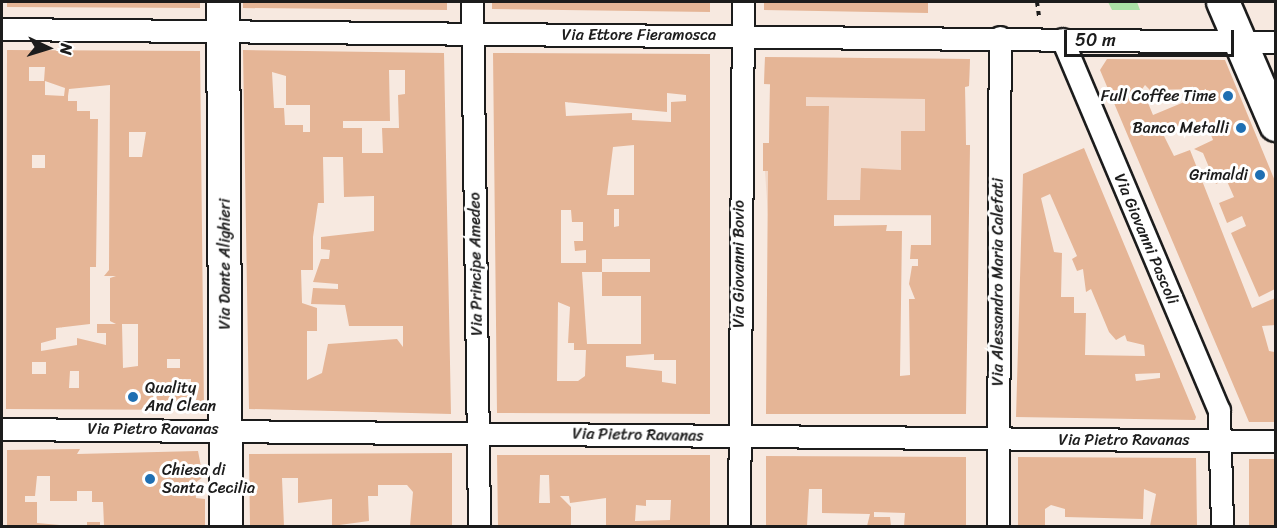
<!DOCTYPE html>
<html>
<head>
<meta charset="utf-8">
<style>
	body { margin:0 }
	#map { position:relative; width:1277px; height:528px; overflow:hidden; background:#f7e9e0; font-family:Sriracha,sans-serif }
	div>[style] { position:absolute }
	.built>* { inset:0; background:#f2d9ca }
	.green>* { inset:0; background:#aae2a6 }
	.building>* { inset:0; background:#e5b596 }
	.path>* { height:4px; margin-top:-2px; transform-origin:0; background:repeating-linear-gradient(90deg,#1c1c1c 0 4.5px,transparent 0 9px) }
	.roads { filter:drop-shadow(2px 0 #1c1c1c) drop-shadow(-2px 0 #1c1c1c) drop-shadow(0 2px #1c1c1c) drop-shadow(0 -2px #1c1c1c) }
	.street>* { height:21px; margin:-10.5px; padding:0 10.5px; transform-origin:10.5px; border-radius:10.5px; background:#fff }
	.secondary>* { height:32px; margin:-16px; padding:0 16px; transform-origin:16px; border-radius:16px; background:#fff }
	.dots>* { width:16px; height:16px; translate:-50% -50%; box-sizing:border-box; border:3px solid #fff; border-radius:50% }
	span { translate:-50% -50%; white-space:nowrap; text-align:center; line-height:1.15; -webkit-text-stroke:6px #fff; paint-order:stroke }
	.street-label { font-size:16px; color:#1c1c1c }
	.poi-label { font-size:16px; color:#1c1c1c }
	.right { translate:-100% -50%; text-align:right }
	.left { translate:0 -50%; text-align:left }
	.frame { position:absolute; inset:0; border:3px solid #1c1c1c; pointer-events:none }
	.north { position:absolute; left:18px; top:18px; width:60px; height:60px; -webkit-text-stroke:4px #fff; paint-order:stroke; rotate:94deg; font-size:16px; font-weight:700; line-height:24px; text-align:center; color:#1c1c1c }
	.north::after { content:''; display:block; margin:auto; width:21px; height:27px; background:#1c1c1c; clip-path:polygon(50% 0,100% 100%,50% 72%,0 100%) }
	.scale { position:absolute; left:1064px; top:30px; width:170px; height:27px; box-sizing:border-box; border:3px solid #1c1c1c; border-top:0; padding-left:8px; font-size:18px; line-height:21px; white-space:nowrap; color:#1c1c1c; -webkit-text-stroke:4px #fff; paint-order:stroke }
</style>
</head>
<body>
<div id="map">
	<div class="built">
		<div style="clip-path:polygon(765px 57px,970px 59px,969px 86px,965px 87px,966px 145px,970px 145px,966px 216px,768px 215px,763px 143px,769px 143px,770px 85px,764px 84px)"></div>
	</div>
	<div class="green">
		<div style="clip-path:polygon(1108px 2px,1137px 2px,1140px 10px,1112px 10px)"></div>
	</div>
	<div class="building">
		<div style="clip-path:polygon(7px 2px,200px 2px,200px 8px,7px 7px)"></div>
		<div style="clip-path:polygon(243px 2px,447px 2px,447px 10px,243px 8px)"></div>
		<div style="clip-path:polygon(492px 2px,710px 2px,710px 12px,492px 9px)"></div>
		<div style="clip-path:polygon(764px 2px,928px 2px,928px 13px,764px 10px)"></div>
		<div style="clip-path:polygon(evenodd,7px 50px,200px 51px,204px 410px,6px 409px,7px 50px,29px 67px,45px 67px,44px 81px,29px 81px,29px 67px,7px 50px,45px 81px,65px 88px,64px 96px,45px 95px,45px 81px,7px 50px,110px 85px,109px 270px,104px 276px,116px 276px,110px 278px,110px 321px,116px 324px,97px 324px,97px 333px,106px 333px,106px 345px,77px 338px,77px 345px,41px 351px,41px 343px,56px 339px,56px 328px,90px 324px,90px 267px,96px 267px,98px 119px,90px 119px,90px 111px,77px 111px,77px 101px,68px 101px,68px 96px,69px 89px,110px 85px,7px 50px,129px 132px,146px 132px,142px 157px,129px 157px,129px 132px,7px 50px,32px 155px,45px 155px,45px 168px,32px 168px,32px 155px,7px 50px,122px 324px,138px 324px,138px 366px,123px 368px,122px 324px,7px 50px,167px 359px,180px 359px,180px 368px,167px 368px,167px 359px,7px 50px,32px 362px,46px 362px,46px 374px,32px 374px,32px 362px,7px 50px,70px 371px,79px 371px,79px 388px,69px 388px,70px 371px,7px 50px,175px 379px,191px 379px,191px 391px,174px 391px,175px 379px)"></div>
		<div style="clip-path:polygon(evenodd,243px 50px,444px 53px,451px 414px,249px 409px,243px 50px,389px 70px,405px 70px,405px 94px,398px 95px,399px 128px,382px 128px,383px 153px,362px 153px,362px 128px,343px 128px,343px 121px,390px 121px,389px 70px,243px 50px,272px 72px,286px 76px,286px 105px,310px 105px,310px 132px,303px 132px,303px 125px,285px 125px,284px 108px,274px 108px,272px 72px,243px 50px,323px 157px,343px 157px,344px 197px,374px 196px,374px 231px,321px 237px,321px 249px,330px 250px,329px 259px,321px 259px,313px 282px,338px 284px,338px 289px,313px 288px,311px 304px,345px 305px,349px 326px,403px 326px,403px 347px,397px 339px,328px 344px,322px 373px,307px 380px,307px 331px,317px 331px,317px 308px,302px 303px,301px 270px,313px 270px,313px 237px,318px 203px,324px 203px,323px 157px)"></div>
		<div style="clip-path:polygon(evenodd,493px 53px,710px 54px,710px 414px,497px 413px,493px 53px,667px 93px,686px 95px,686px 101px,671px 102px,671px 122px,632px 120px,632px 113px,566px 116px,565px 102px,667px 112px,667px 93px,493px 53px,634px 145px,634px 195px,607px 195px,613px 147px,634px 145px,493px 53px,614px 209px,619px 209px,619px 226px,614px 227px,614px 209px,493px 53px,561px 210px,571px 210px,572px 222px,583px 222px,583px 241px,574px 241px,575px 251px,586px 250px,586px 263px,561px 263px,561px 210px,493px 53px,602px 259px,650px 259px,650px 272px,602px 272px,602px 296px,641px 296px,641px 344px,587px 344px,582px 272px,602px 272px,602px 259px,493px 53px,558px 302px,570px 307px,568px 343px,574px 343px,574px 350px,586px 350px,585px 376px,578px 381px,557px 381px,558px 302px,493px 53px,654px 354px,654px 360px,676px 360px,676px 384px,662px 382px,662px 371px,626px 367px,626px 356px,654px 354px)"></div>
		<div style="clip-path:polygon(evenodd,765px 57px,970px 59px,969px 86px,965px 87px,966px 145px,970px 145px,966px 414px,766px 414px,768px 171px,763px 171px,763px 143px,769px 143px,770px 84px,764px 84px,765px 57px,806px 97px,925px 99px,925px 131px,901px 131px,901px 170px,861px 168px,860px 200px,827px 200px,829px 106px,806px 106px,806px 97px,765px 57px,834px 215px,931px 215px,931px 245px,911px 245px,910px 259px,918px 259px,918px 266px,912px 266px,909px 284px,915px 299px,909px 299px,910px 375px,900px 376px,902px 231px,886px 231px,887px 225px,834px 226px,834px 215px)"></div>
		<div style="clip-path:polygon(evenodd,1107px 59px,1225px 60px,1275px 181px,1275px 289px,1259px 297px,1231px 233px,1246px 226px,1242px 216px,1227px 223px,1219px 203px,1234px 197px,1226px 179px,1216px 184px,1203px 153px,1194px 149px,1213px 140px,1205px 119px,1173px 133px,1161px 130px,1174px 156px,1190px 150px,1252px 308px,1275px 298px,1275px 325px,1262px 326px,1269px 351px,1275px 352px,1275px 422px,1249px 422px,1100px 70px,1107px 59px,1145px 85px,1150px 90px,1198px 89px,1201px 95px,1153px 115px,1146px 98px,1138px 95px,1145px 85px)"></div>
		<div style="clip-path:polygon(evenodd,1084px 148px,1196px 417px,1195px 420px,1016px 417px,1023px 174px,1084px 148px,1050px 194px,1077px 256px,1072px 259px,1077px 271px,1083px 269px,1086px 292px,1091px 289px,1109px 332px,1116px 340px,1125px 335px,1127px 341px,1144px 345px,1145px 356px,1085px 355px,1086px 313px,1074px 313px,1074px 297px,1061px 297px,1062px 253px,1054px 252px,1041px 198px,1050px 194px,1084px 148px,1160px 373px,1160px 378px,1136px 381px,1135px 374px,1160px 373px)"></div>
		<div style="clip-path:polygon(80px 449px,77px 454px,198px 451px,203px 477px,195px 483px,196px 498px,205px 499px,205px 526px,104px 526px,103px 502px,92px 502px,92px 491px,77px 491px,77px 501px,50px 501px,50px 476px,37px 476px,35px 496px,25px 496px,25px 502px,37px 502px,37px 523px,71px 526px,7px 526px,7px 450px)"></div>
		<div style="clip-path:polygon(452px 453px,452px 526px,410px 526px,413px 492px,407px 485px,378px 485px,378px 496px,368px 496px,369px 521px,332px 526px,332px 499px,298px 503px,298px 478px,282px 478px,284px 526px,250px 526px,249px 454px)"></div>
		<div style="clip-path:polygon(evenodd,497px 455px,710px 455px,710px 526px,606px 526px,606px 498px,570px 503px,569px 496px,560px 496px,571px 507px,571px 526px,498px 526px,497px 455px,540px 475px,549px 475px,550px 503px,539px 503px,540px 475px,497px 455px,646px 500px,671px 500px,670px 520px,635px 521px,636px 505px,646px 506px,646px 500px)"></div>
		<div style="clip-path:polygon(766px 456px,966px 457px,966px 526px,904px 526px,905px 513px,874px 512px,874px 517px,890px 517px,891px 526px,867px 526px,870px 514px,822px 513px,822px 489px,809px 489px,807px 526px,766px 526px)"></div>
		<div style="clip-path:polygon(1018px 457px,1196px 458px,1197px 526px,1150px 526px,1156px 494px,1144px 489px,1143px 519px,1065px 517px,1065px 509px,1051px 505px,1045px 509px,1045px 526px,1018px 526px)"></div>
		<div style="clip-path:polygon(1249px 459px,1275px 459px,1275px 526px,1249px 526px)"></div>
		<div style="clip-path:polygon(87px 522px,100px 522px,100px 526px,87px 526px)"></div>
	</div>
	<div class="path">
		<div style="left:1037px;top:2px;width:14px;rotate:82deg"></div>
	</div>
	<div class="roads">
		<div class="street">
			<div style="left:472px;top:2px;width:524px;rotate:89.23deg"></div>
			<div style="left:2px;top:29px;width:1274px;rotate:0.58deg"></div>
			<div style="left:1062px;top:39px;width:403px;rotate:67.1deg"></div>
			<div style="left:1219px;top:410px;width:116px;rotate:88.5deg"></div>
			<div style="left:2px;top:429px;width:1274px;rotate:0.54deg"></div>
			<div style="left:739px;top:526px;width:524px;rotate:-89.56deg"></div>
			<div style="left:998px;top:526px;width:489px;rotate:-89.8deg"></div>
		</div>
		<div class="secondary">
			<div style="left:223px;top:2px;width:524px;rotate:89.67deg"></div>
			<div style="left:1223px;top:2px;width:134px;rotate:66.7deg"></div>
		</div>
	</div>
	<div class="dots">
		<div style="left:1228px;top:96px;background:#1f6fb2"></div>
		<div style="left:1241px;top:128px;background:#1f6fb2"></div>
		<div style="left:1260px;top:175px;background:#1f6fb2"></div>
		<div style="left:133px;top:397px;background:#1f6fb2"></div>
		<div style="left:150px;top:479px;background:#1f6fb2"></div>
	</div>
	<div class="street-label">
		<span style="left:639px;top:35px">Via Ettore Fieramosca</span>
		<span style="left:1146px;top:239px;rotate:67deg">Via Giovanni Pascoli</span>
		<span style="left:225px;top:264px;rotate:-90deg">Via Dante Alighieri</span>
		<span style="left:476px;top:264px;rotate:-91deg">Via Principe Amedeo</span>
		<span style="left:739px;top:264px;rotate:-90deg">Via Giovanni Bovio</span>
		<span style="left:998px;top:282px;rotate:-90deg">Via Alessandro Maria Calefati</span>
		<span style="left:153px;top:429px">Via Pietro Ravanas</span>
		<span style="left:638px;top:435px;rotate:1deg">Via Pietro Ravanas</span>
		<span style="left:1124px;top:440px">Via Pietro Ravanas</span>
	</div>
	<div class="poi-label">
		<span class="right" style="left:1216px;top:96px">Full Coffee Time</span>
		<span class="right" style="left:1229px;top:128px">Banco Metalli</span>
		<span class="right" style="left:1248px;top:175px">Grimaldi</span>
		<span class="left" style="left:145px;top:397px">Quality<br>And Clean</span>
		<span class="left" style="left:162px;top:479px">Chiesa di<br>Santa Cecilia</span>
	</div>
	<div class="frame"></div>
	<div class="north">N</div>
	<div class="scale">50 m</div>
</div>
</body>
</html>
